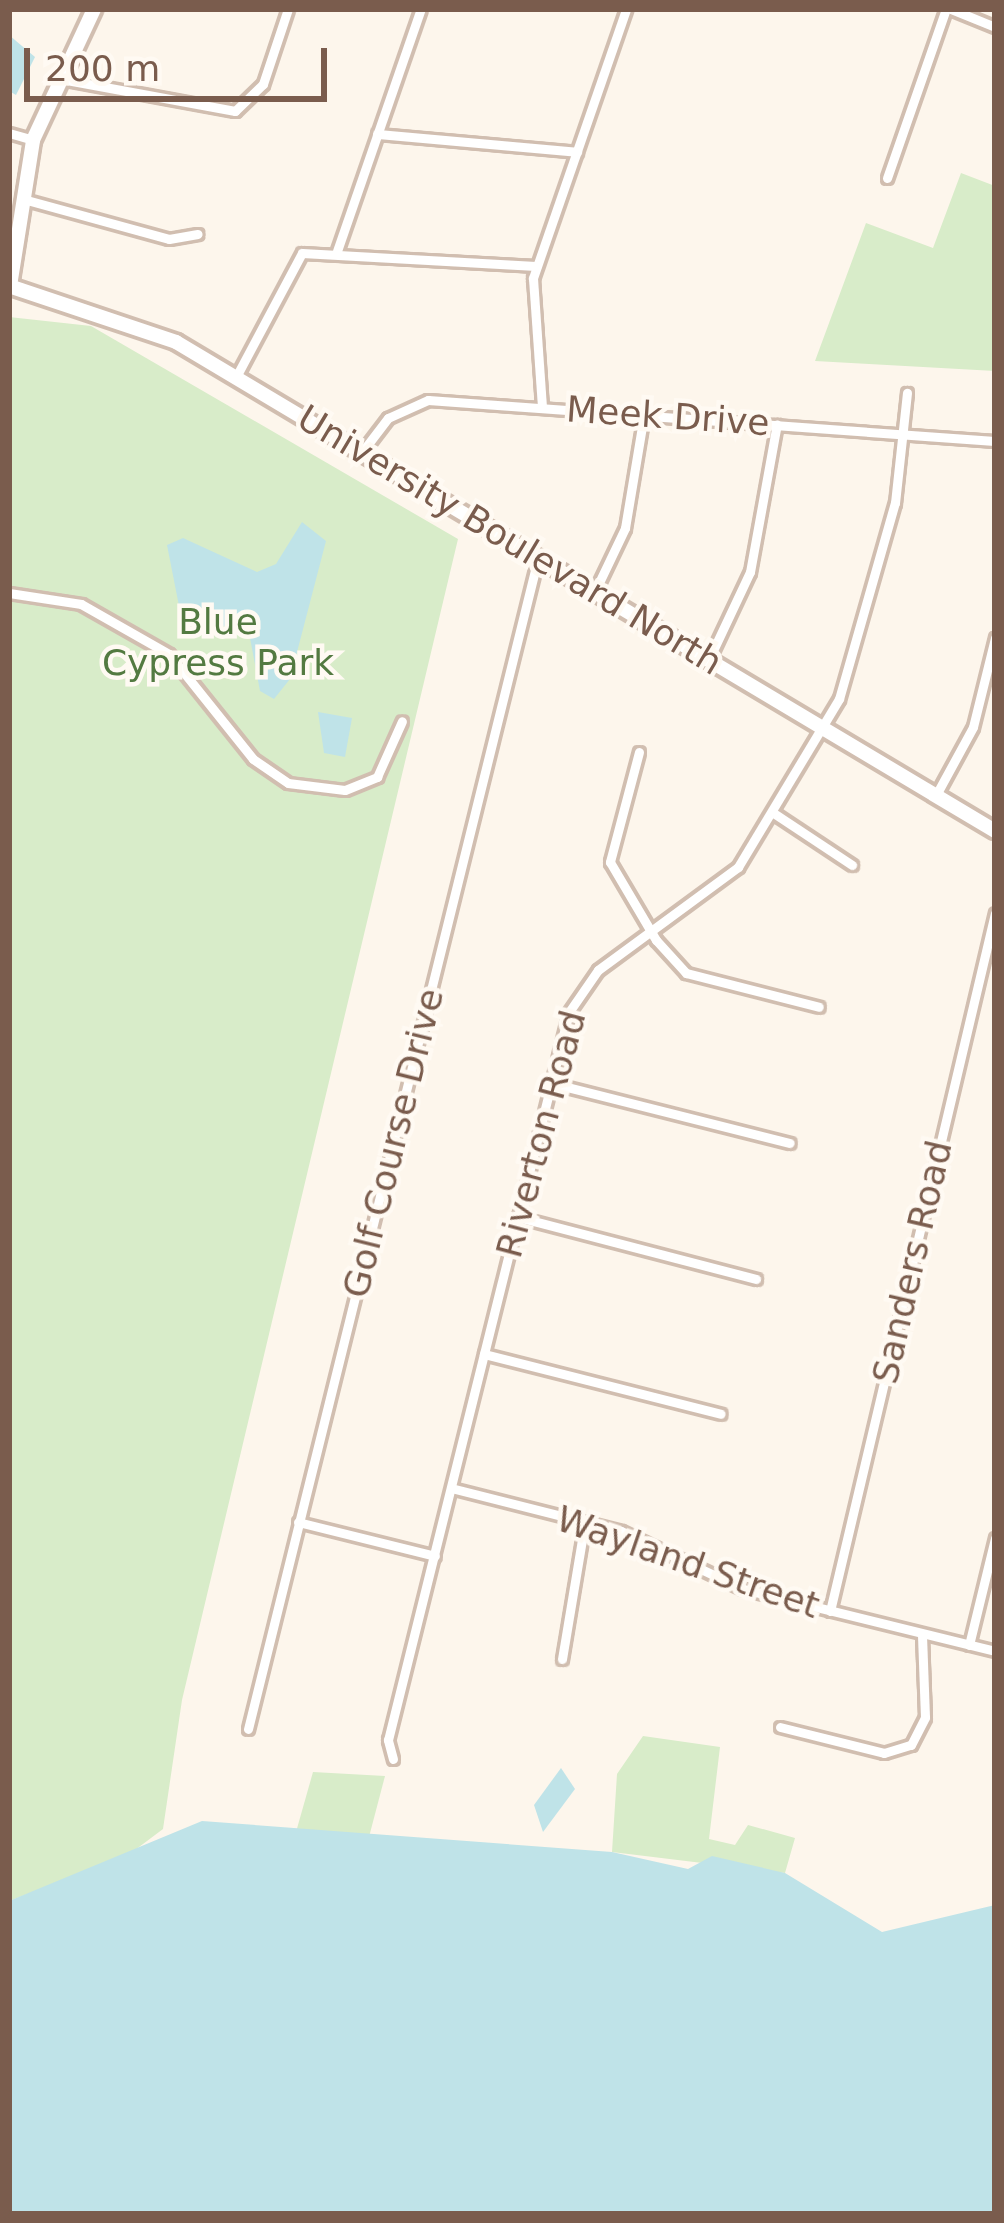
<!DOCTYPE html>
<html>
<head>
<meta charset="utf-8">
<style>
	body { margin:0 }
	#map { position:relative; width:1004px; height:2223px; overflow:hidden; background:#fdf6ec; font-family:"DejaVu Sans",sans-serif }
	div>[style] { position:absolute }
	.green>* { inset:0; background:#d8ecc9 }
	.water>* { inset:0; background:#bfe3e8 }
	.roads { filter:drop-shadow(3px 0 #d1beb0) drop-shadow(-3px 0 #d1beb0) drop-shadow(0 3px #d1beb0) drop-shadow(0 -3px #d1beb0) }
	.street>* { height:9px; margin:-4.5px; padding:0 4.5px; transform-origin:4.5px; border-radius:4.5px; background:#fff }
	.secondary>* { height:14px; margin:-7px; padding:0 7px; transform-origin:7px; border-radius:7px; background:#fff }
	span { translate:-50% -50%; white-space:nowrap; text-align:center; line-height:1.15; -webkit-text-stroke:9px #fffaf3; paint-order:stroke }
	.street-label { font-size:36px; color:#7a5c4d }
	.park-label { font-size:36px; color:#537a41 }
	.frame { position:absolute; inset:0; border:12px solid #7a5c4d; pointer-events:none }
	.scale { position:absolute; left:24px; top:48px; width:303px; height:54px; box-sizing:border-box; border:6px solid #7a5c4d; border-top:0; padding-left:15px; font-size:36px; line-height:42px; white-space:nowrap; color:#7a5c4d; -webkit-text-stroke:9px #fffaf3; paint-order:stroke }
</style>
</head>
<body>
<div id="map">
	<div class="green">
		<div style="clip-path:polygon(961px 173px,995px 186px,995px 371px,815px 361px,866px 223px,933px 248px)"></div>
		<div style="clip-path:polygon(9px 317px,91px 326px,458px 539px,182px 1700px,163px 1829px,127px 1856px,9px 1901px)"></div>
		<div style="clip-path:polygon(643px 1736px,720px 1747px,709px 1839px,735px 1845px,748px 1825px,795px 1838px,785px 1873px,612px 1852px,617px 1774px)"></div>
		<div style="clip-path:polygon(313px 1772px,385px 1776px,369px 1837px,296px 1832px)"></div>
	</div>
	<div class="water">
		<div style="clip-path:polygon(9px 35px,35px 57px,16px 95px,9px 91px)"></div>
		<div style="clip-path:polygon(302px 522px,326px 541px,290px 679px,274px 699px,260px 691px,250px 638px,179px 606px,167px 545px,183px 538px,257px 572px,276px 564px)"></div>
		<div style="clip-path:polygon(318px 712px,352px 718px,345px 757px,324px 753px)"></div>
		<div style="clip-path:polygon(561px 1768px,575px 1789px,543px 1832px,534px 1805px)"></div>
		<div style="clip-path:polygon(202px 1821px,612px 1852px,688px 1869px,712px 1856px,785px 1873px,882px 1932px,995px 1905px,995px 2214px,9px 2214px,9px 1901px)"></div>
	</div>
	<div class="roads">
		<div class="street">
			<div style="left:951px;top:9px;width:48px;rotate:22.2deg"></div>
			<div style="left:61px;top:79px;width:177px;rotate:10.4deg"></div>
			<div style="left:235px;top:111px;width:39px;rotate:-44deg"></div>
			<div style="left:263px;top:84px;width:79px;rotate:-71.6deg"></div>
			<div style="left:9px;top:133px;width:25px;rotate:16deg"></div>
			<div style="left:377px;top:134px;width:201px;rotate:5.1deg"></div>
			<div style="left:887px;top:178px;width:179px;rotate:-70.8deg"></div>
			<div style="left:23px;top:199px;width:151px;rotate:15.3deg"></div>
			<div style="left:169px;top:239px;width:29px;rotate:-10deg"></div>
			<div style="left:337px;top:251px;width:256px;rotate:-70.9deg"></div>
			<div style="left:236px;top:377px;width:140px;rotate:-62deg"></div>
			<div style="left:302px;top:253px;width:234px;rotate:3.2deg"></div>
			<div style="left:542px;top:407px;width:129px;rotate:-94deg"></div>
			<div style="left:533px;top:278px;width:285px;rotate:-70.9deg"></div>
			<div style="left:362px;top:452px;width:43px;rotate:-52.6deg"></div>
			<div style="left:388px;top:418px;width:44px;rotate:-24.2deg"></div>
			<div style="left:428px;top:400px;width:568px;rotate:4.14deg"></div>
			<div style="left:595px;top:591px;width:70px;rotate:-64.5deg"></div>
			<div style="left:625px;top:528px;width:115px;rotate:-80.5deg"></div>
			<div style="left:9px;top:593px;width:73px;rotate:8.7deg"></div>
			<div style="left:81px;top:604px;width:101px;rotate:29.6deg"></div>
			<div style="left:169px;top:654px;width:134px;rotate:51.3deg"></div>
			<div style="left:253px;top:759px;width:42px;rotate:34.4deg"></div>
			<div style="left:288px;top:783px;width:57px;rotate:7deg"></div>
			<div style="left:345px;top:790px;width:35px;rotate:-22deg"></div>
			<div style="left:377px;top:777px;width:61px;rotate:-65.9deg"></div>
			<div style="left:709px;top:659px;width:96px;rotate:-64.8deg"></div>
			<div style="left:750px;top:572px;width:150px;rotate:-79.7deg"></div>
			<div style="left:639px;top:752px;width:114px;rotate:104.8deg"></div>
			<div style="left:610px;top:862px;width:91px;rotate:59.5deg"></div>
			<div style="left:656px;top:940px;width:45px;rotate:47.7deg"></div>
			<div style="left:686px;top:973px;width:137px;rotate:14.3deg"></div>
			<div style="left:936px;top:795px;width:77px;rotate:-61.4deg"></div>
			<div style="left:973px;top:727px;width:92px;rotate:-76.1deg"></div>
			<div style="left:772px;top:812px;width:96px;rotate:33.5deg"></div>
			<div style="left:551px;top:1083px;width:246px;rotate:14.1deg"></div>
			<div style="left:518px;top:1217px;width:246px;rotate:14.6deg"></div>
			<div style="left:484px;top:1354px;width:244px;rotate:14.2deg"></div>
			<div style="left:451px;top:1488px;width:175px;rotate:14.2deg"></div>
			<div style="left:621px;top:1531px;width:135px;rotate:25.4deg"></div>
			<div style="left:743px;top:1589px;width:260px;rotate:13.8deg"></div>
			<div style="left:298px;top:1522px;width:141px;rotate:13.9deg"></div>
			<div style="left:830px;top:1611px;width:717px;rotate:-76.7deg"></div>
			<div style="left:969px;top:1645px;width:110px;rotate:-76.3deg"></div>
			<div style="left:562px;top:1659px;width:139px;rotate:-80.5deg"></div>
			<div style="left:780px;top:1727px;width:107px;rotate:14deg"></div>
			<div style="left:884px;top:1753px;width:28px;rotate:-17deg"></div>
			<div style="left:911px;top:1745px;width:31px;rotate:-63deg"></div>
			<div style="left:925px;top:1717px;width:83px;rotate:-92.1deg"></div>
			<div style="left:248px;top:1729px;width:1206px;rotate:-76.09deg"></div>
			<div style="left:393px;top:1759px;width:20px;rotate:-105deg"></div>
			<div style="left:388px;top:1740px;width:750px;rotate:-76.04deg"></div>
			<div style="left:569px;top:1012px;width:51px;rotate:-55.4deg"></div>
			<div style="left:598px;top:970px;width:174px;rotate:-36.3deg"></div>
			<div style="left:738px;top:867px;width:196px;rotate:-59deg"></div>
			<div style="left:839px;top:699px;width:204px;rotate:-74.1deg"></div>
			<div style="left:895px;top:503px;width:111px;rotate:-83.8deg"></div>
		</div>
		<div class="secondary">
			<div style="left:9px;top:286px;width:176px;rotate:18.5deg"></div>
			<div style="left:176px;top:342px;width:954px;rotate:30.84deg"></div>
			<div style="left:10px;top:286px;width:148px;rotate:-81deg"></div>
			<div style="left:33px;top:140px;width:145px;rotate:-65deg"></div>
		</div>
	</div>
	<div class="street-label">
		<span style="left:668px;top:416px;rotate:4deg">Meek Drive</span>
		<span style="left:510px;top:540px;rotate:31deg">University Boulevard North</span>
		<span style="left:541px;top:1134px;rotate:-75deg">Riverton Road</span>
		<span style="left:393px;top:1143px;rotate:-76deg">Golf Course Drive</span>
		<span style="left:912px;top:1262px;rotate:-77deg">Sanders Road</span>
		<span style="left:688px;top:1562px;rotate:19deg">Wayland Street</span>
	</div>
	<div class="park-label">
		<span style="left:218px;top:642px">Blue<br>Cypress Park</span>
	</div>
	<div class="frame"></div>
	<div class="scale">200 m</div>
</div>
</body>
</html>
